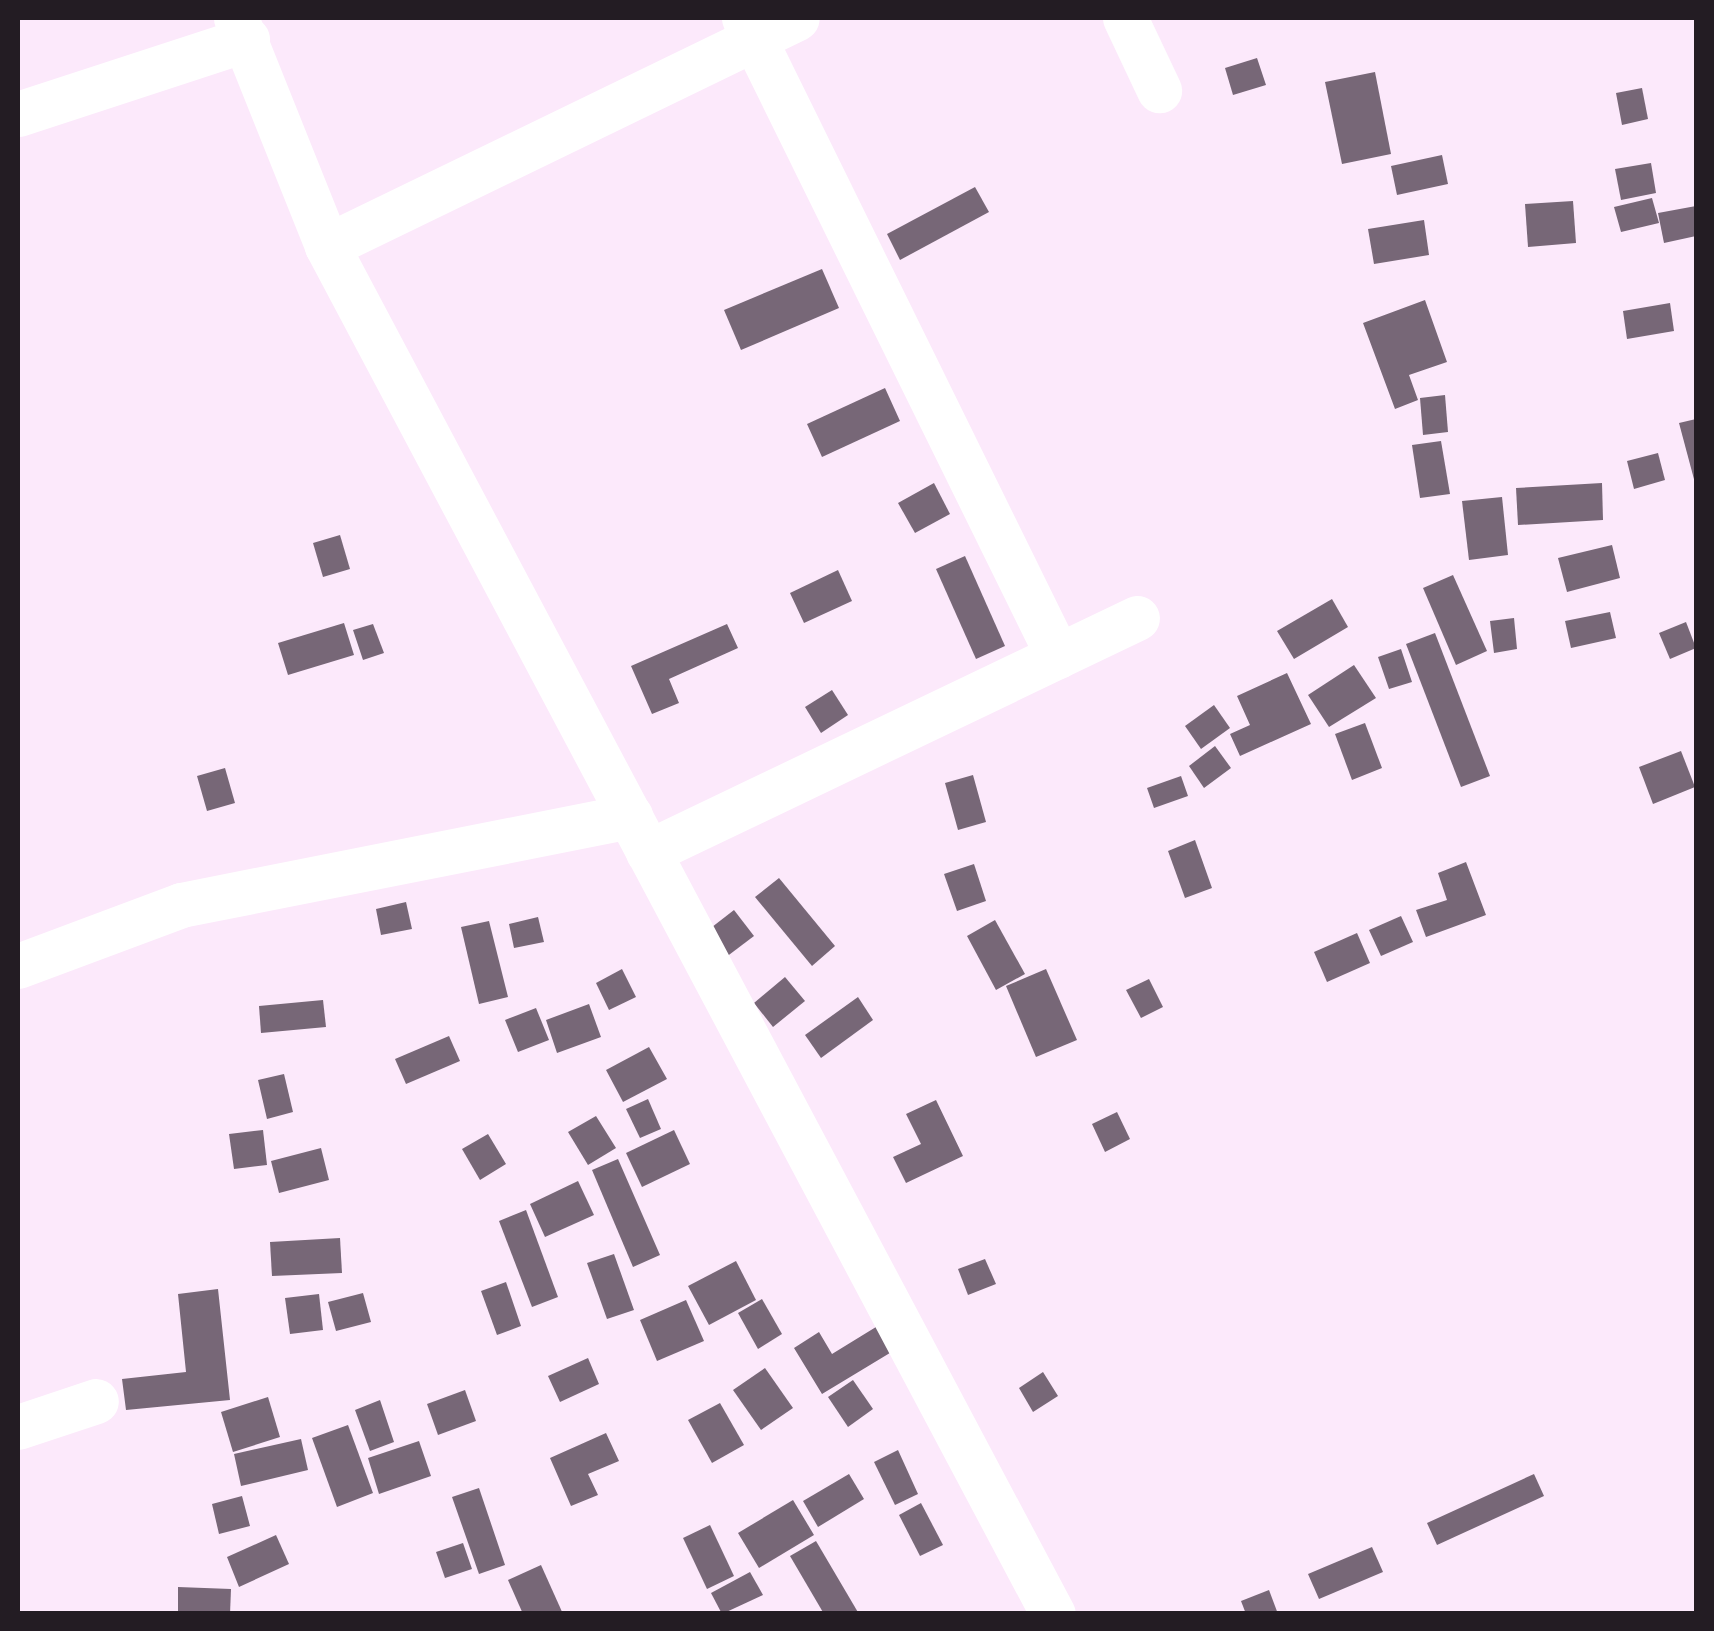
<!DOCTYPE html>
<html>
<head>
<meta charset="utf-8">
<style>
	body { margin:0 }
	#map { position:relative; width:1714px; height:1631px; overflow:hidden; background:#fce9fb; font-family:"Noto Sans",sans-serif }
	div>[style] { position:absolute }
	.building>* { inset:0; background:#776777 }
	.minor>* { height:45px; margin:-22.5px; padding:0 22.5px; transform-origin:22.5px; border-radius:22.5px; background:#fff }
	span { translate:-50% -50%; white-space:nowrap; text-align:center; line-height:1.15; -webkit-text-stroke:10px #fff; paint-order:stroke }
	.frame { position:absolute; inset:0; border:20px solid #231c23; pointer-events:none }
</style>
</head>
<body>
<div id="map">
	<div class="building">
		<div style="clip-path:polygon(1257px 58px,1266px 85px,1233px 95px,1225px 68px)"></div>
		<div style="clip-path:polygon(1375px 72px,1391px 154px,1342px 164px,1325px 82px)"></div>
		<div style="clip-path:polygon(1642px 88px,1648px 119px,1622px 125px,1616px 93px)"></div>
		<div style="clip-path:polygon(1442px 155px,1448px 184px,1397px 195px,1391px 166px)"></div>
		<div style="clip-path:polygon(1651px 163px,1656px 193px,1621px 200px,1615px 169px)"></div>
		<div style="clip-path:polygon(975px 187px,989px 212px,900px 260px,887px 234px)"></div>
		<div style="clip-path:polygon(1652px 198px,1659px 223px,1621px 232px,1614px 207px)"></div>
		<div style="clip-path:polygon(1573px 201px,1576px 243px,1528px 247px,1525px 204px)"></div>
		<div style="clip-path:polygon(1696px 206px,1696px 236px,1664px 243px,1658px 213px)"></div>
		<div style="clip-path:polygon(1424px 220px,1429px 255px,1374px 264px,1368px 229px)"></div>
		<div style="clip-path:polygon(822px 269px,839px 308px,741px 350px,724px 310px)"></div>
		<div style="clip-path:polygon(1425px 300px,1447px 362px,1409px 375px,1418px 400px,1395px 409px,1363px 323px)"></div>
		<div style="clip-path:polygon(1670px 303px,1674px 331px,1627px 339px,1623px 311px)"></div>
		<div style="clip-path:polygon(885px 388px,900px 421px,822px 457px,807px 424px)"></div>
		<div style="clip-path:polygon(1445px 395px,1448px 432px,1423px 435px,1420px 398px)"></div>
		<div style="clip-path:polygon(1696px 419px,1696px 483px,1695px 483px,1679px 423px)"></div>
		<div style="clip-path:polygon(1441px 441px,1450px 494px,1420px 498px,1412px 445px)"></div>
		<div style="clip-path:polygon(1658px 453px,1665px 480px,1634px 489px,1627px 461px)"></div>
		<div style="clip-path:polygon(934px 483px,950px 514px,915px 533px,898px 503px)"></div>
		<div style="clip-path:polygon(1602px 483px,1603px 520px,1518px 525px,1516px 488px)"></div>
		<div style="clip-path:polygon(1502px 497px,1508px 555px,1469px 560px,1462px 501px)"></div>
		<div style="clip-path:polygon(340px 535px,350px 569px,323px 577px,313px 543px)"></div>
		<div style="clip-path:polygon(1612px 545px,1620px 578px,1567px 592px,1558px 558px)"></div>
		<div style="clip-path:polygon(965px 556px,1005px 646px,976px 659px,936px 569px)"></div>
		<div style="clip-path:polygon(838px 570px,852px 601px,804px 623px,790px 593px)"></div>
		<div style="clip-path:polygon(1453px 575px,1487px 651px,1456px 665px,1423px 588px)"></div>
		<div style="clip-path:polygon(1332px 599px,1348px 627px,1294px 659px,1277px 631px)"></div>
		<div style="clip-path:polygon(1610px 612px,1616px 638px,1571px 648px,1565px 621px)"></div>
		<div style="clip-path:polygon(1514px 618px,1517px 649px,1494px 653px,1490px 621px)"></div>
		<div style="clip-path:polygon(1686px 622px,1696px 648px,1670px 659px,1659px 633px)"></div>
		<div style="clip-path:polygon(344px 623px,354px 655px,288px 675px,278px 643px)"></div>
		<div style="clip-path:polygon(373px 624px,384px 653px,363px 660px,353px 630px)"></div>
		<div style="clip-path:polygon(727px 624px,738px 648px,669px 679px,679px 703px,652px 714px,631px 666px)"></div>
		<div style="clip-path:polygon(1435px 633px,1490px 776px,1461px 787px,1406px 644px)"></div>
		<div style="clip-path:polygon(1401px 649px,1412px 682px,1389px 689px,1378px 657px)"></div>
		<div style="clip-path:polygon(1354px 665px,1376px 698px,1329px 727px,1308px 695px)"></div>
		<div style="clip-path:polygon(1287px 673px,1311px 724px,1240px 756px,1230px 734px,1250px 725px,1237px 696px)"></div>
		<div style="clip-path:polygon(832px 690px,848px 715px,821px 733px,805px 707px)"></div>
		<div style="clip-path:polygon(1214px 705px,1230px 728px,1201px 749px,1185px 726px)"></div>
		<div style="clip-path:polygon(1365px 723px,1382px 768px,1352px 780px,1335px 734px)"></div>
		<div style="clip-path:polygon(1215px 746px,1231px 768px,1204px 788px,1189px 766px)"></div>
		<div style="clip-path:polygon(1681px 751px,1695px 787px,1653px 804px,1639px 767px)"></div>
		<div style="clip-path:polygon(225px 768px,235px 803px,207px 811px,197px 776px)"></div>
		<div style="clip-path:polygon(973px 775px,986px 822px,958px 830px,945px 783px)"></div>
		<div style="clip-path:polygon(1181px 776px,1188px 796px,1154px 808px,1147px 788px)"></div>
		<div style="clip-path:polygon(1195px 840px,1212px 888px,1185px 898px,1168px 851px)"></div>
		<div style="clip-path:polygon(1466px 862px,1486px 915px,1426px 937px,1416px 910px,1447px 900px,1438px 873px)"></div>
		<div style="clip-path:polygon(974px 864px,986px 901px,957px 911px,944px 874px)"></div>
		<div style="clip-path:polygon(779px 878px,835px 946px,812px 966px,755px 897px)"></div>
		<div style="clip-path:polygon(406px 902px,412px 929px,381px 935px,376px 909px)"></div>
		<div style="clip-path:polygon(734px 910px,754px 936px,705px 973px,685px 948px)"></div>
		<div style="clip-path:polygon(1401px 916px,1413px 942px,1381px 956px,1369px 930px)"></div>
		<div style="clip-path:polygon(538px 917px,544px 942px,514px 948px,509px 924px)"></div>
		<div style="clip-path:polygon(995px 920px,1025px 974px,996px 990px,967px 936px)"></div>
		<div style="clip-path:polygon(489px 921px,508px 997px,479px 1004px,461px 927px)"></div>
		<div style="clip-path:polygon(1357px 933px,1370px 963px,1327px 982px,1314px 952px)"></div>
		<div style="clip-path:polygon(622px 969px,636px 997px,609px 1010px,596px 983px)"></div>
		<div style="clip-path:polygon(1046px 969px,1077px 1040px,1036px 1057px,1006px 986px)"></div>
		<div style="clip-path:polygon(785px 977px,805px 1001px,773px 1027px,754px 1003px)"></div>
		<div style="clip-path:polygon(1149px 979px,1163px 1007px,1141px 1018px,1126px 990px)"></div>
		<div style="clip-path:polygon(858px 997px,873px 1020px,821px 1058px,805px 1035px)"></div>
		<div style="clip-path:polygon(323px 1000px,326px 1027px,261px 1033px,259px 1006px)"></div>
		<div style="clip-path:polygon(589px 1004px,601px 1037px,557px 1053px,546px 1020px)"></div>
		<div style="clip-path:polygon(536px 1008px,549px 1040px,518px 1052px,505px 1020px)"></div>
		<div style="clip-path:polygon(449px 1036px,460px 1061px,406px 1084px,395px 1059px)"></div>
		<div style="clip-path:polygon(649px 1047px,667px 1079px,623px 1102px,606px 1070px)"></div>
		<div style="clip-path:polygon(284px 1074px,293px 1112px,267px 1119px,258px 1080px)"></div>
		<div style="clip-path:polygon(648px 1099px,661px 1129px,640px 1138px,626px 1109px)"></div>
		<div style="clip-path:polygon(936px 1100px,963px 1156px,906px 1183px,893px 1157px,921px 1144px,906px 1114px)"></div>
		<div style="clip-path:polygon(1117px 1112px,1130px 1139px,1105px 1152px,1092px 1124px)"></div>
		<div style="clip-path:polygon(596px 1116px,616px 1148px,588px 1165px,568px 1132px)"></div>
		<div style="clip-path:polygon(263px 1130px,267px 1165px,234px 1169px,229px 1134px)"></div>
		<div style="clip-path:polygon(674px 1130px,690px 1164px,642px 1187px,626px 1153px)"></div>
		<div style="clip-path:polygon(488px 1134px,506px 1164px,480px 1180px,462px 1149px)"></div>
		<div style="clip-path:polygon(321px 1148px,329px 1180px,279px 1193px,271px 1161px)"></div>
		<div style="clip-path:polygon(618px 1159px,660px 1255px,633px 1267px,592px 1170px)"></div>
		<div style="clip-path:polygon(578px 1181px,594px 1215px,545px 1237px,530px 1204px)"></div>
		<div style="clip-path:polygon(526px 1210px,558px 1297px,532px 1307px,499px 1221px)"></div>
		<div style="clip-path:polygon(340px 1238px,342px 1273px,272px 1276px,270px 1242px)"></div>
		<div style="clip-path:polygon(614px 1254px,634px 1310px,607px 1319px,587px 1263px)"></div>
		<div style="clip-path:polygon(985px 1259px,996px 1284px,968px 1295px,958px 1269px)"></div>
		<div style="clip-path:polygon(736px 1261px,756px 1300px,709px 1325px,688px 1286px)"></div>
		<div style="clip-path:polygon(506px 1282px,521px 1326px,497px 1335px,481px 1291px)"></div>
		<div style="clip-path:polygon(218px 1289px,230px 1400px,126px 1410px,122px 1379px,186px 1372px,178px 1294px)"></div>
		<div style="clip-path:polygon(363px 1293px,371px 1322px,336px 1331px,328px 1302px)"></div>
		<div style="clip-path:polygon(319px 1294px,323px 1330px,290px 1334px,285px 1298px)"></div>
		<div style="clip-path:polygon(762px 1299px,782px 1334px,758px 1349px,738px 1313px)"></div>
		<div style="clip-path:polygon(686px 1300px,704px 1341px,657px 1361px,640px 1320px)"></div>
		<div style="clip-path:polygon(902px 1311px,918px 1336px,822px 1394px,794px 1348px,819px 1332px,832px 1354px)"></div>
		<div style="clip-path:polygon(588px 1358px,599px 1384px,560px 1402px,548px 1376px)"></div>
		<div style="clip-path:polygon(765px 1368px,793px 1408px,761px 1430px,733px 1390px)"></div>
		<div style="clip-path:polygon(1043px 1372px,1058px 1396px,1033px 1412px,1019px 1388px)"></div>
		<div style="clip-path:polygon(853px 1380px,873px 1409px,848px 1427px,828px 1397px)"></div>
		<div style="clip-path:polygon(465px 1390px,476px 1421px,438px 1435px,427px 1404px)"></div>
		<div style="clip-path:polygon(268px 1397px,280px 1437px,233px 1452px,221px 1412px)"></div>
		<div style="clip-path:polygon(380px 1400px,394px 1442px,370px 1451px,355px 1410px)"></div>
		<div style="clip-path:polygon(720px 1403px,744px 1445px,712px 1463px,688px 1420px)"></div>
		<div style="clip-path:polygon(348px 1425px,373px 1493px,337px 1507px,312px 1438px)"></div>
		<div style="clip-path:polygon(606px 1433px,619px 1461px,588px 1474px,598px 1495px,571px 1506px,550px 1458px)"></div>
		<div style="clip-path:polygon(301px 1439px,308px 1470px,241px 1486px,234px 1454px)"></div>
		<div style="clip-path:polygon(419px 1441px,431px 1476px,379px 1494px,368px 1458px)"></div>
		<div style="clip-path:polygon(898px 1450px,918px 1494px,895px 1505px,874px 1462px)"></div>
		<div style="clip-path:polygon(849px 1474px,864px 1499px,818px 1527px,803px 1501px)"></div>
		<div style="clip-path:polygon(1534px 1474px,1544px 1496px,1437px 1545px,1427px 1523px)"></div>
		<div style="clip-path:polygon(479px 1488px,505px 1565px,479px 1574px,452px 1497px)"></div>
		<div style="clip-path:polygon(242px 1496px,250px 1526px,219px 1534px,212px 1504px)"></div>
		<div style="clip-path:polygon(793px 1500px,814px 1535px,759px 1568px,738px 1533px)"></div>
		<div style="clip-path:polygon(921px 1503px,943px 1545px,920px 1556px,899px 1515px)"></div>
		<div style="clip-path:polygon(710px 1525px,734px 1576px,707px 1589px,683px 1538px)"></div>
		<div style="clip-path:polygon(276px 1535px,289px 1564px,239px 1587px,227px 1557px)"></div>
		<div style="clip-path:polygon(816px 1541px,859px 1614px,824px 1614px,790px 1556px)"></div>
		<div style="clip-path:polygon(463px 1543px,472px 1569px,445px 1578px,436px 1552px)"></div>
		<div style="clip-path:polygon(1372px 1547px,1383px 1572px,1319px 1599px,1308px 1574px)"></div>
		<div style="clip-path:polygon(541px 1565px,563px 1614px,523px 1614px,508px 1580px)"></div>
		<div style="clip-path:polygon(750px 1572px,763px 1595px,722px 1614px,711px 1593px)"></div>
		<div style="clip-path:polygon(178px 1587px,231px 1589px,230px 1614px,178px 1614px)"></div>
		<div style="clip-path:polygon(1269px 1590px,1278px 1614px,1246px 1614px,1241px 1601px)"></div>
	</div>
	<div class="minor">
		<div style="left:236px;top:18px;width:245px;rotate:68.2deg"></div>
		<div style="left:327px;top:246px;width:1549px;rotate:62.05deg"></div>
		<div style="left:744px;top:18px;width:711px;rotate:63.8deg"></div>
		<div style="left:1125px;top:18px;width:80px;rotate:64.7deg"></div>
		<div style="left:18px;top:114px;width:241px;rotate:-18.1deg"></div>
		<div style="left:327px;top:246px;width:522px;rotate:-25.88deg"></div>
		<div style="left:648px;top:852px;width:542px;rotate:-25.57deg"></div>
		<div style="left:18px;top:966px;width:174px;rotate:-20.5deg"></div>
		<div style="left:181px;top:905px;width:458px;rotate:-11.2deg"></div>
		<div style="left:18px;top:1427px;width:82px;rotate:-18.4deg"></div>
	</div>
	<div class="frame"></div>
</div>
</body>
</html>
